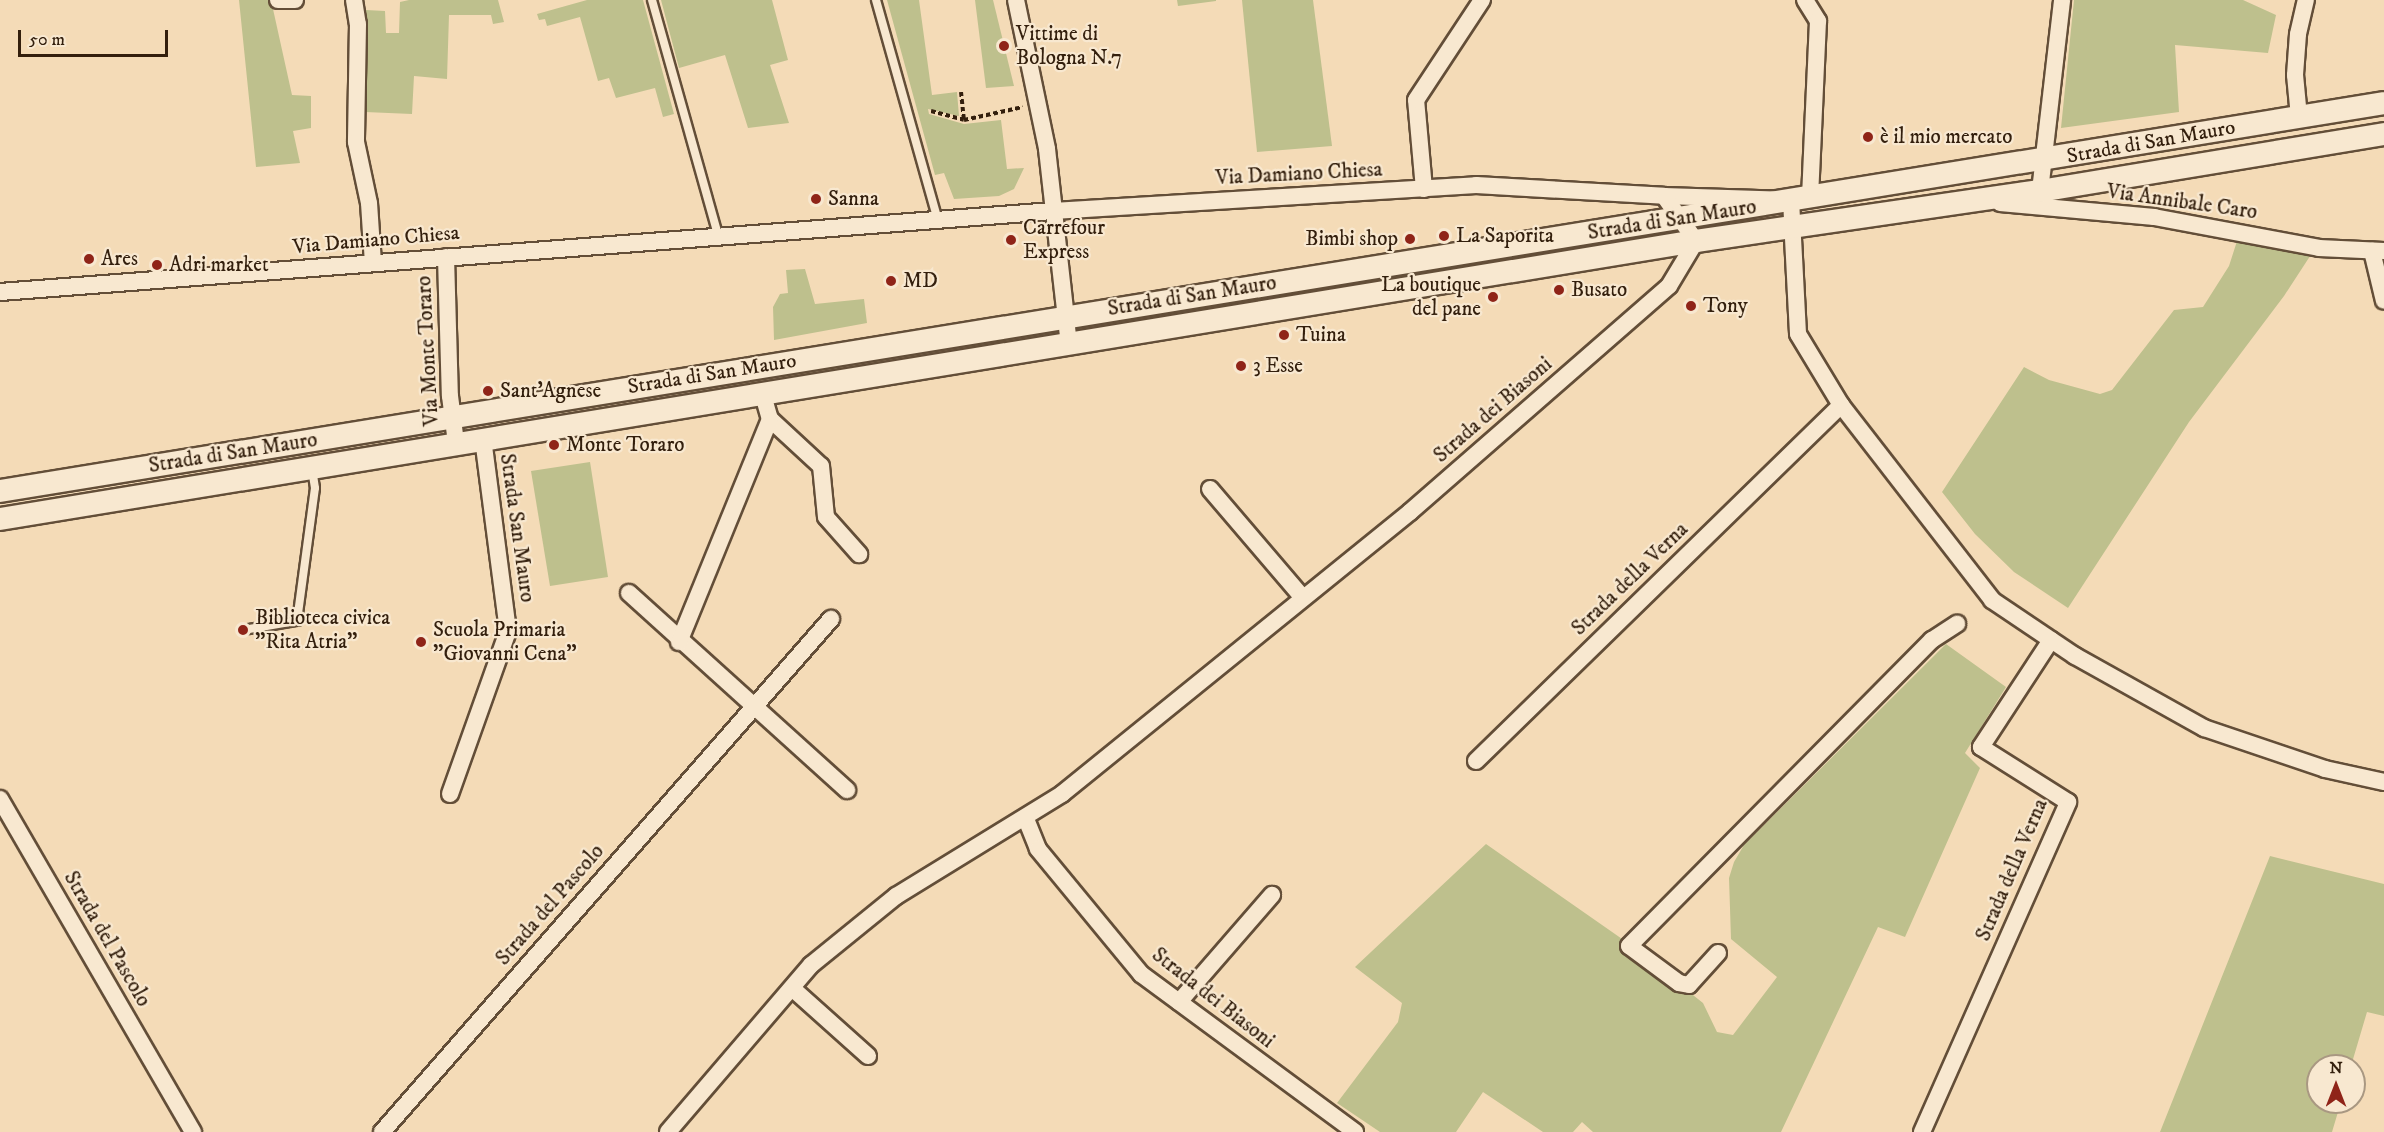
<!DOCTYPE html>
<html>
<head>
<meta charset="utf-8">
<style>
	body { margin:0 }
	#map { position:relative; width:2384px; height:1132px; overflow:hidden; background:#f4dbb7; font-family:"IM FELL DW Pica",serif }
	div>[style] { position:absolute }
	.green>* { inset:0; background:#bec08d }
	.path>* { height:4px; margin-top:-2px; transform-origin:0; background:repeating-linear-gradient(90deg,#331f0d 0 4.5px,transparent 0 7.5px) }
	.roads { filter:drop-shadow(2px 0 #634e38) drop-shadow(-2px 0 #634e38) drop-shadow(0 2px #634e38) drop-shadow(0 -2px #634e38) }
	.service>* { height:8px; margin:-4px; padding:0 4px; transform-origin:4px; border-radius:4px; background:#f8e8d0 }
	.minor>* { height:16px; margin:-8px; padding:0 8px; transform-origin:8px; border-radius:8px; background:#f8e8d0 }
	.secondary>* { height:22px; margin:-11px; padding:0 11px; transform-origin:11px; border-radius:11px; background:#f8e8d0 }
	.dots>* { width:16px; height:16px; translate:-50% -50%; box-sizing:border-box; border:3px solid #f8e8d0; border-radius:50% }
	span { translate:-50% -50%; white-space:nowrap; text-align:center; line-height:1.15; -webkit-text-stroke:4.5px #f8e8d0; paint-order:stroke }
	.poi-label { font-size:21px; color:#331f0d }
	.left { translate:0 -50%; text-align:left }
	.right { translate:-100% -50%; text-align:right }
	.street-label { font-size:21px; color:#331f0d }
	.north { position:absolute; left:2306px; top:1054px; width:60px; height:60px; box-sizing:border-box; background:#f8e8d0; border:2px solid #a99882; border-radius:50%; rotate:0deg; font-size:16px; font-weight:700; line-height:24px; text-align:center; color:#331f0d }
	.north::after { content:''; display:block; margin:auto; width:21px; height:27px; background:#8f2418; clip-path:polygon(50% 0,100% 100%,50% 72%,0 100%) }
	.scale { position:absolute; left:18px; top:30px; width:150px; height:27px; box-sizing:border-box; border:3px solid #331f0d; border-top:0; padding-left:8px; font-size:18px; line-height:21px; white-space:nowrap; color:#331f0d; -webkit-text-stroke:4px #f8e8d0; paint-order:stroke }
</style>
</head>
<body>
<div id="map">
	<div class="green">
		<div style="clip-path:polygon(239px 0,271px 0,292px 95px,311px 96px,311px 128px,293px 131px,300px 163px,256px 167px)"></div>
		<div style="clip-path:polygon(409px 0,498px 0,504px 22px,493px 24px,491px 15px,449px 15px,447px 79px,414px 76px,412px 114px,365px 112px,366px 10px,385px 11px,386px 33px,399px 33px,400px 2px)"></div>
		<div style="clip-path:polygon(587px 0,643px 0,674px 114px,663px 117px,655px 88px,616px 98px,609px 78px,598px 81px,580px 17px,547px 26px,545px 19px,539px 20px,537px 14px)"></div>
		<div style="clip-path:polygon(661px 0,772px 0,788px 60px,770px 65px,789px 123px,748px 128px,725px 55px,679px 68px)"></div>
		<div style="clip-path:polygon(887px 0,919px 0,932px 95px,957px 92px,959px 116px,928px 109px,929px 114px,964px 124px,1001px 120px,1007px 169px,1024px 168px,1014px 189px,999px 196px,954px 199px,944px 173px,935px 175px)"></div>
		<div style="clip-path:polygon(975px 0,993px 0,1014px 86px,986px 88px)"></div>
		<div style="clip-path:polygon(1177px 0,1216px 0,1216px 1px,1178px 6px)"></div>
		<div style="clip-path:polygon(1242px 0,1313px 0,1332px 146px,1257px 152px)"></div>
		<div style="clip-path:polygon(2074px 0,2243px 0,2276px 15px,2268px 53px,2175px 45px,2179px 112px,2061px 128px)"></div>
		<div style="clip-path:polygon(2238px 238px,2314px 250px,2284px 296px,2189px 422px,2068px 608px,2014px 572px,1975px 534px,1942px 492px,2024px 367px,2049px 380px,2100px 394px,2112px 390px,2174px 310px,2203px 307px,2229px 266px)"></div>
		<div style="clip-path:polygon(805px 269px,815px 304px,864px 299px,867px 323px,774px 340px,773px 307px,780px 294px,788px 293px,786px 270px)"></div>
		<div style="clip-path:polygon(590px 462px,608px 577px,550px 586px,531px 471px)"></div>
		<div style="clip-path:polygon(1946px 644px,2006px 687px,1965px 753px,1980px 768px,1905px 937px,1878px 927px,1781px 1132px,1593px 1132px,1582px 1122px,1573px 1132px,1543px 1132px,1483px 1092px,1456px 1132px,1380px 1132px,1337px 1103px,1398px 1022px,1402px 1003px,1355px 967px,1486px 844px,1625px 941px,1703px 1003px,1717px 1032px,1733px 1035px,1777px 977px,1731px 939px,1729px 878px,1734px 862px,1744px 845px)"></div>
		<div style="clip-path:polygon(2270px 856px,2384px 884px,2384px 1016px,2367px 1012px,2351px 1066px,2318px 1066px,2318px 1102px,2341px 1102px,2332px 1132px,2160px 1132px)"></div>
	</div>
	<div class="path">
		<div style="left:961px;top:92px;width:28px;rotate:84deg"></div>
		<div style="left:964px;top:120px;width:60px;rotate:-12.4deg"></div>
		<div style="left:931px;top:111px;width:34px;rotate:15deg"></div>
	</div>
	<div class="roads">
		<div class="service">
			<div style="left:652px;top:0;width:247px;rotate:74.3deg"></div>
			<div style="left:876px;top:0;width:230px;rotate:74.3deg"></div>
			<div style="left:243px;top:630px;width:55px;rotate:-9.5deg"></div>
			<div style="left:297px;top:621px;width:134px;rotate:-82.3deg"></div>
			<div style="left:315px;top:488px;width:18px;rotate:-99deg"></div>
		</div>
		<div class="minor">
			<div style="left:278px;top:0;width:17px"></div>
			<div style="left:354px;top:0;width:24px;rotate:81deg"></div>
			<div style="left:358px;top:24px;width:118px;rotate:91deg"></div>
			<div style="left:356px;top:142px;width:62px;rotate:78deg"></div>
			<div style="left:369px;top:203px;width:60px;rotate:86.2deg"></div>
			<div style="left:1016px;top:0;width:152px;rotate:78.2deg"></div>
			<div style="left:1047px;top:149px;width:198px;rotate:83.6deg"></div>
			<div style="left:1805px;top:0;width:25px;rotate:58deg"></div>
			<div style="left:1818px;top:21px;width:176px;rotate:92.6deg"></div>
			<div style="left:2299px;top:117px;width:42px;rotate:-95.4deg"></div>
			<div style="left:2295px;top:75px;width:41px;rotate:-85.8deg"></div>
			<div style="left:2298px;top:34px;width:35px;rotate:-77deg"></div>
			<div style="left:1424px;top:189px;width:89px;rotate:-95.1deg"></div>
			<div style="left:1416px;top:100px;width:120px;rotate:-56.6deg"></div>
			<div style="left:2040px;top:191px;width:192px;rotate:-83.4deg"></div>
			<div style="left:1664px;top:196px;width:127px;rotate:1.8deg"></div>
			<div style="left:1791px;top:200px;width:134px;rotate:87deg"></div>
			<div style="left:1798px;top:334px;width:83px;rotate:58.8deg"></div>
			<div style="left:1841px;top:405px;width:247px;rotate:52.2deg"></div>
			<div style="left:1992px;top:600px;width:100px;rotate:34deg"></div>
			<div style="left:2075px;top:656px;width:148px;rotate:29.2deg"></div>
			<div style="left:2204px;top:728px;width:128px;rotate:18.7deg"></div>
			<div style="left:2325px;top:769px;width:60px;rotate:12.4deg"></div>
			<div style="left:2000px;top:203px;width:155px;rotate:5.2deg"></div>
			<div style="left:2154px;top:217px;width:168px;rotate:10.6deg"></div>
			<div style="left:2319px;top:248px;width:65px;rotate:2.6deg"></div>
			<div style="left:2372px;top:251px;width:51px;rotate:76.5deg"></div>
			<div style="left:446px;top:257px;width:139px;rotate:88.4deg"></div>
			<div style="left:450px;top:396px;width:47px;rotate:82.7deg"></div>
			<div style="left:0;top:292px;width:1056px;rotate:-4.4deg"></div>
			<div style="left:1053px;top:211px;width:424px;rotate:-3.5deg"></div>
			<div style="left:1476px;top:185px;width:188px;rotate:3.3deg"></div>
			<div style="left:1664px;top:196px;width:55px;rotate:54.6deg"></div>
			<div style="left:1696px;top:241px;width:52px;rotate:121deg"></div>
			<div style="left:1669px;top:286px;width:344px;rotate:138.9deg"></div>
			<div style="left:1410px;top:512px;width:448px;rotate:141deg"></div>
			<div style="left:1062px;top:794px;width:195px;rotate:148.4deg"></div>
			<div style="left:896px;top:896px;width:109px;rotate:140.9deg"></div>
			<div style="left:811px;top:965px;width:220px;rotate:130.6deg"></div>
			<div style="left:763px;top:395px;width:25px;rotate:74deg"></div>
			<div style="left:770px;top:419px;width:69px;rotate:42.7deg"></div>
			<div style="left:821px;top:466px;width:51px;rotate:84.4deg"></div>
			<div style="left:826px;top:517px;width:50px;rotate:48.3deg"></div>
			<div style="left:1210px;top:489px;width:143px;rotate:49.5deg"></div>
			<div style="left:629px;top:593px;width:294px;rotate:42.1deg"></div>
			<div style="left:679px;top:642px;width:241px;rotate:-67.8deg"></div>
			<div style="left:1476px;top:761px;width:510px;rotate:-44.28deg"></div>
			<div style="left:450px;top:794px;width:173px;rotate:-70.4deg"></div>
			<div style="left:508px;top:631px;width:194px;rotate:-97.4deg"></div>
			<div style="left:0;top:799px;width:385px;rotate:59.9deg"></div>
			<div style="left:1026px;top:819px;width:32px;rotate:68deg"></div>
			<div style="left:1038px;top:849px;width:162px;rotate:50.5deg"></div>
			<div style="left:1141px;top:974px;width:266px;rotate:36.4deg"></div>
			<div style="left:1718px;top:953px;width:43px;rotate:132.2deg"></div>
			<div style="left:1689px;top:985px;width:10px;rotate:-169deg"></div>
			<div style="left:1679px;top:983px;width:62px;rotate:-143.5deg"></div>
			<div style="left:1629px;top:946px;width:431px;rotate:-45.3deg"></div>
			<div style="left:1932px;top:640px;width:30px;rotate:-33deg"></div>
			<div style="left:792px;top:988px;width:102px;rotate:41.8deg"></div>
			<div style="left:1179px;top:1002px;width:142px;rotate:-49deg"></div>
			<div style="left:382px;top:1132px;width:682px;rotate:-48.81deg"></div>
			<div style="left:1922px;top:1132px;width:361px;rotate:-66.1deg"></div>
			<div style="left:2068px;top:802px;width:103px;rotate:-147.7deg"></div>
			<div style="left:1981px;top:747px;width:128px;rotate:-56.8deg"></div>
		</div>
		<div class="secondary">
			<div style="left:0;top:491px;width:2415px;rotate:-9.24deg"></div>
			<div style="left:0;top:519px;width:1719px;rotate:-9.31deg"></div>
			<div style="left:1696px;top:241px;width:348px;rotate:-8.3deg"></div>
			<div style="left:2040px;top:191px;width:349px;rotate:-9.4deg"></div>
		</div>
	</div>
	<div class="dots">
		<div style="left:1004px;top:46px;background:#8f2418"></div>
		<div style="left:1868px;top:137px;background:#8f2418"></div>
		<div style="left:816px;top:199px;background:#8f2418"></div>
		<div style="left:1444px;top:236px;background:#8f2418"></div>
		<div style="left:1410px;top:239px;background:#8f2418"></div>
		<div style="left:1011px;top:240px;background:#8f2418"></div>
		<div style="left:89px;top:259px;background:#8f2418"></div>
		<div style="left:157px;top:265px;background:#8f2418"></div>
		<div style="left:891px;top:281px;background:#8f2418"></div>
		<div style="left:1559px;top:290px;background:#8f2418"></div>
		<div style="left:1493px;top:297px;background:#8f2418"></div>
		<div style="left:1691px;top:306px;background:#8f2418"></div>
		<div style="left:1284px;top:335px;background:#8f2418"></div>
		<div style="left:1241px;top:366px;background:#8f2418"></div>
		<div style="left:488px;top:391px;background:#8f2418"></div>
		<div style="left:554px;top:445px;background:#8f2418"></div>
		<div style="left:243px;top:630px;background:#8f2418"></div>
		<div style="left:421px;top:642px;background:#8f2418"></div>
	</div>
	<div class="poi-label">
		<span class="left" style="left:1016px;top:46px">Vittime di<br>Bologna N.7</span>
		<span class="left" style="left:1880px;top:137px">è il mio mercato</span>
		<span class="left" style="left:828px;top:199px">Sanna</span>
		<span class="left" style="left:1023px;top:240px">Carrefour<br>Express</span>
		<span class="left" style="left:1456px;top:236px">La Saporita</span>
		<span class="right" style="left:1398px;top:239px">Bimbi shop</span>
		<span class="left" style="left:101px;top:259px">Ares</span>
		<span class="left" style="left:169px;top:265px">Adri market</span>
		<span class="left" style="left:903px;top:281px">MD</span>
		<span class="right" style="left:1481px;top:297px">La boutique<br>del pane</span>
		<span class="left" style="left:1571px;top:290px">Busato</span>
		<span class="left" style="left:1703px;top:306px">Tony</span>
		<span class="left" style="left:1296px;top:335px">Tuina</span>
		<span class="left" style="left:1253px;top:366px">3 Esse</span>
		<span class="left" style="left:500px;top:391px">Sant'Agnese</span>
		<span class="left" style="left:566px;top:445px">Monte Toraro</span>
		<span class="left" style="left:255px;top:630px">Biblioteca civica<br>"Rita Atria"</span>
		<span class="left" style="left:433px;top:642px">Scuola Primaria<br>"Giovanni Cena"</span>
	</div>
	<div class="street-label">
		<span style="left:2151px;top:142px;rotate:-10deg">Strada di San Mauro</span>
		<span style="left:1299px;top:174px;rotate:-3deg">Via Damiano Chiesa</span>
		<span style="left:2182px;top:202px;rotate:8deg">Via Annibale Caro</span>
		<span style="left:1672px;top:220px;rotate:-9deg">Strada di San Mauro</span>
		<span style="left:376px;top:240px;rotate:-5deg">Via Damiano Chiesa</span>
		<span style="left:1192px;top:296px;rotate:-9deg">Strada di San Mauro</span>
		<span style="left:428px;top:351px;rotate:-93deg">Via Monte Toraro</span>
		<span style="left:712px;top:374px;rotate:-9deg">Strada di San Mauro</span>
		<span style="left:1493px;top:410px;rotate:-41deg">Strada dei Biasoni</span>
		<span style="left:233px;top:453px;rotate:-9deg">Strada di San Mauro</span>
		<span style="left:517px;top:528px;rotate:82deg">Strada San Mauro</span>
		<span style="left:1630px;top:579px;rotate:-44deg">Strada della Verna</span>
		<span style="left:2012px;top:870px;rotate:-67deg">Strada della Verna</span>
		<span style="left:550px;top:905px;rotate:-49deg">Strada del Pascolo</span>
		<span style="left:107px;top:939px;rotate:60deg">Strada del Pascolo</span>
		<span style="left:1213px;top:998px;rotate:38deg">Strada dei Biasoni</span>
	</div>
	<div class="north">N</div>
	<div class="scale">50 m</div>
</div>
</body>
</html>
